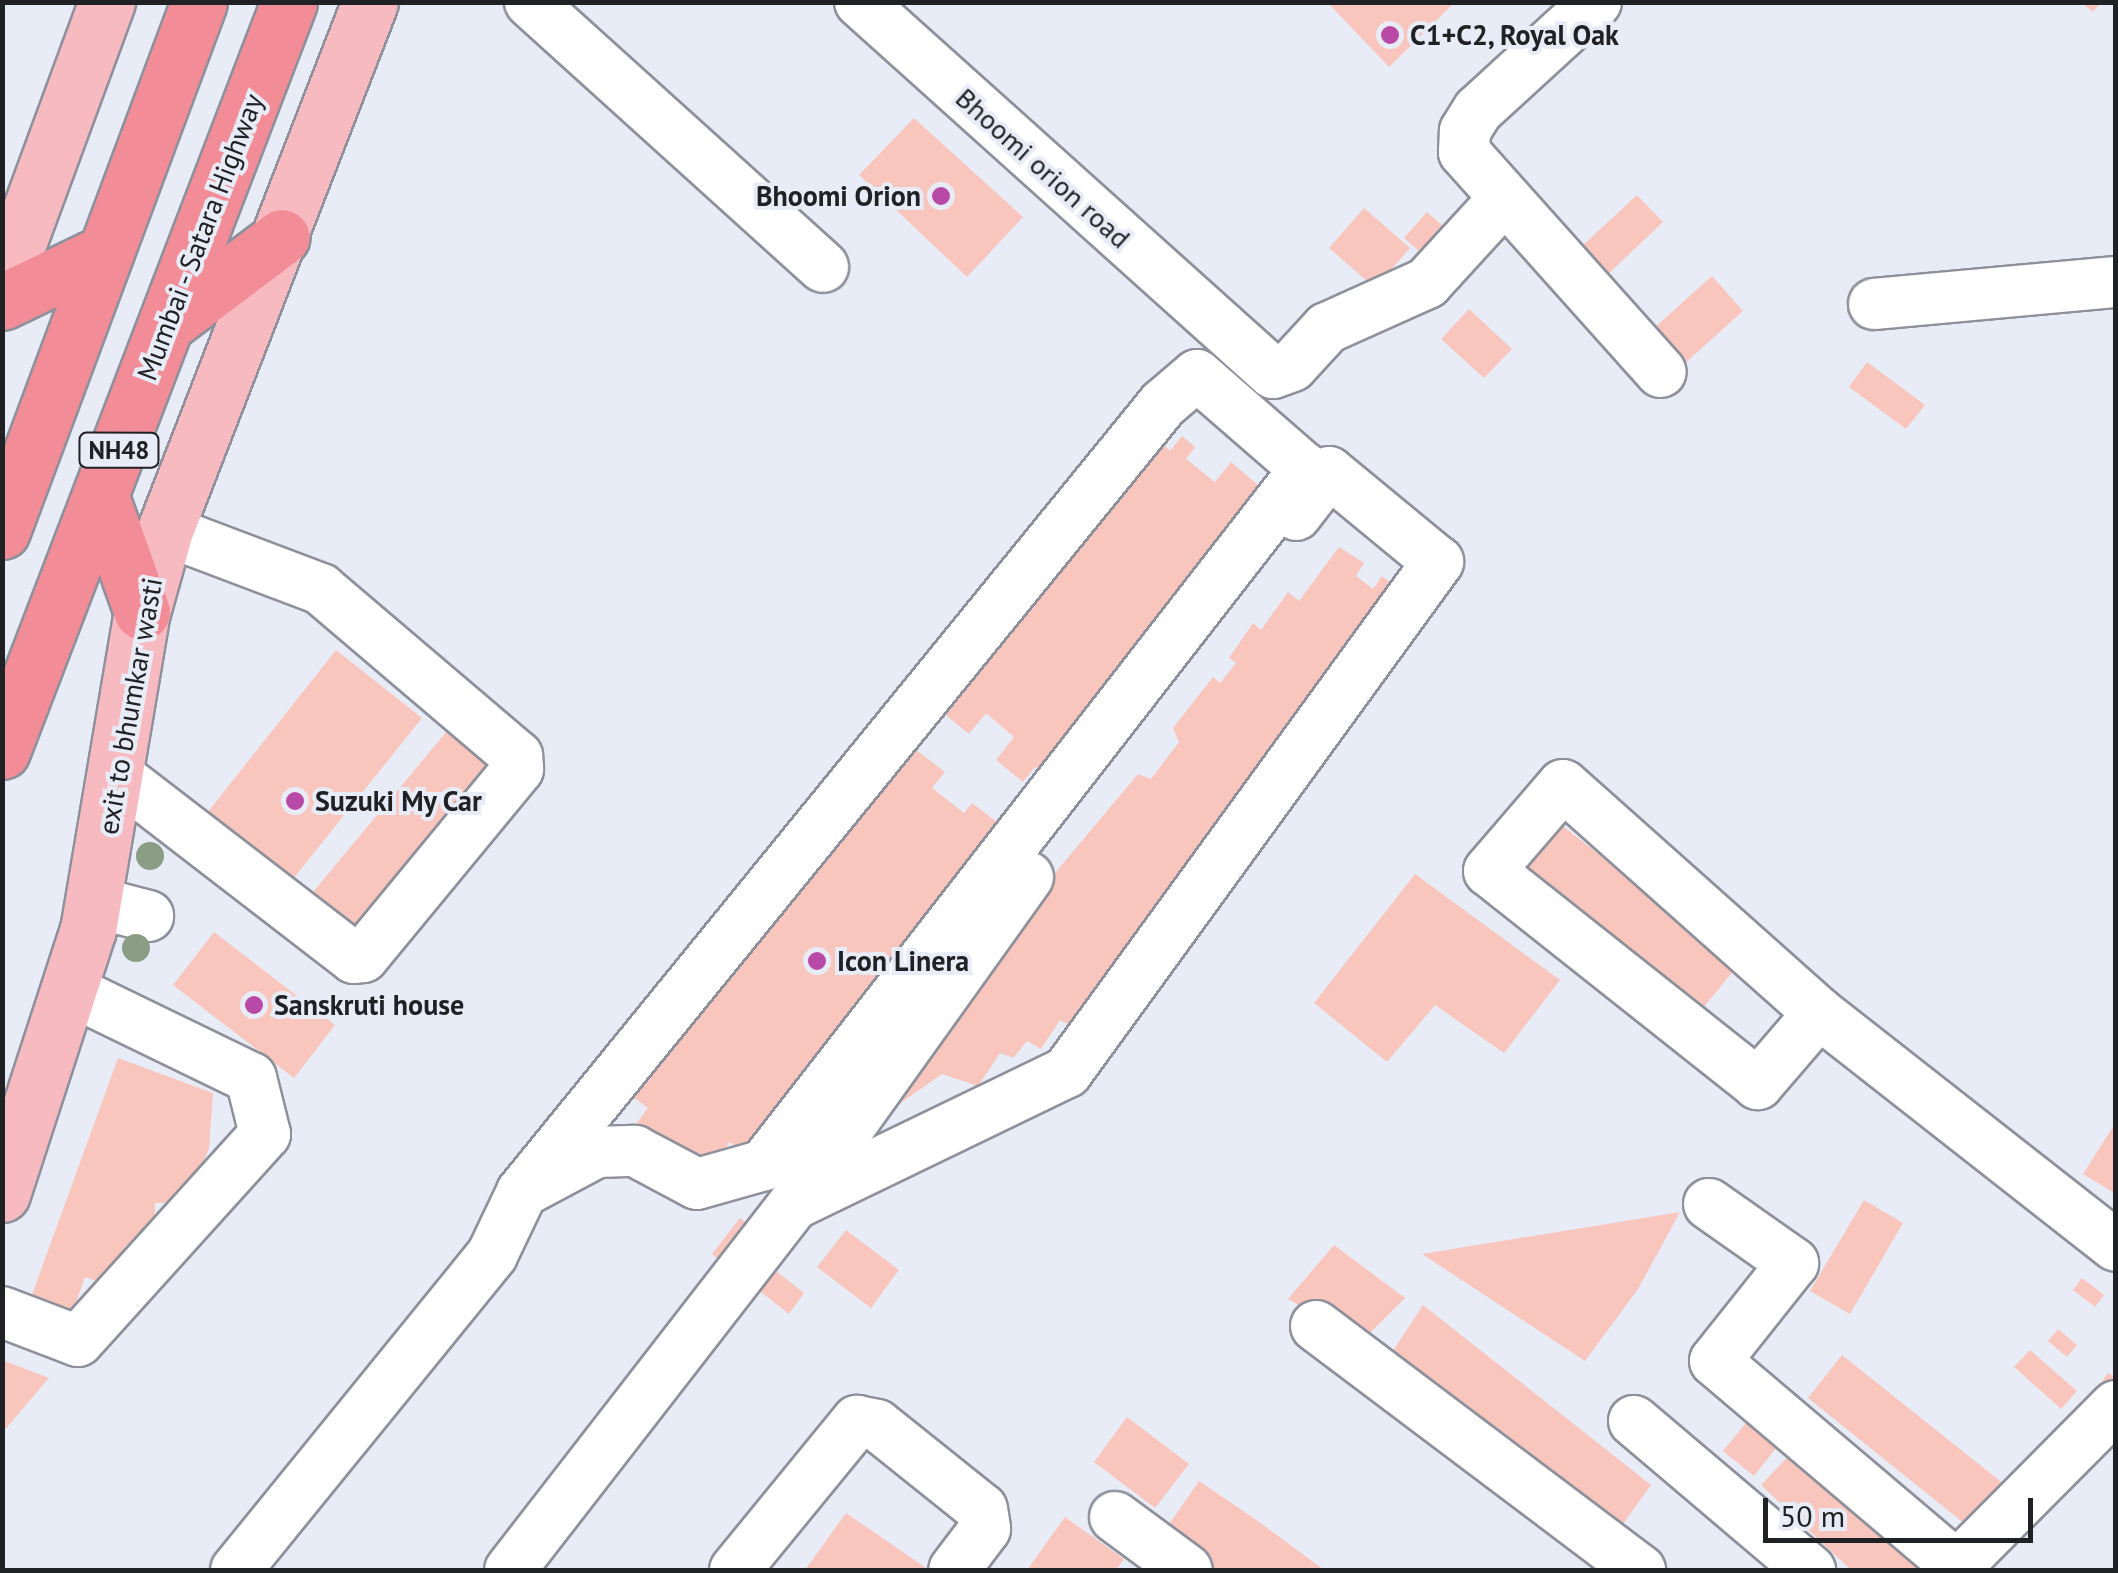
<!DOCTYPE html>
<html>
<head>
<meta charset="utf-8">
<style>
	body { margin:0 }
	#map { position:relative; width:2118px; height:1573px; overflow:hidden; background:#e8ecf7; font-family:"PT Sans",sans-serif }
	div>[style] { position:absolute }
	.building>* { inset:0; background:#f8c6bd }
	.roads { filter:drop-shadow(2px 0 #8e919b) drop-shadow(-2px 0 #8e919b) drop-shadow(0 2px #8e919b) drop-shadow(0 -2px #8e919b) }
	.minor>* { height:50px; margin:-25px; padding:0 25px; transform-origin:25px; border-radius:25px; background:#fff }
	.major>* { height:55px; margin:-27.5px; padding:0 27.5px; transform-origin:27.5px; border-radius:27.5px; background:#f7bac1 }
	.highway>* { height:55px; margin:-27.5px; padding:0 27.5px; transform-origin:27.5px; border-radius:27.5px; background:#f28c97 }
	.trees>* { width:28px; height:28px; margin:-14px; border-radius:50%; background:#8b9d85 }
	.dots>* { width:28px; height:28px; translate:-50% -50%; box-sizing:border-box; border:5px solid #e8ecf7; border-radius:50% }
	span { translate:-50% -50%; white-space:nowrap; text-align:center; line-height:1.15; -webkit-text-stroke:8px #e8ecf7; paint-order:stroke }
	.shield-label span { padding:2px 8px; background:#e8ecf7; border:2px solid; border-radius:8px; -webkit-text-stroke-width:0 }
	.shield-label { font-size:25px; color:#202125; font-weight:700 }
	.poi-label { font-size:28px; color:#202125; font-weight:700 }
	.left { translate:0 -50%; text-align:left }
	.right { translate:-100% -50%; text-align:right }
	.street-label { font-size:28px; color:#202125 }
	.frame { position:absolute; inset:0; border:5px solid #202125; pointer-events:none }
	.scale { position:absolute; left:1763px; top:1498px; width:270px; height:45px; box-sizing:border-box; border:5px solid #202125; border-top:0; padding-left:12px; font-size:30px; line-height:35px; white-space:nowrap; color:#202125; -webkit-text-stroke:8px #e8ecf7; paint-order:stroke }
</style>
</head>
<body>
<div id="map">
	<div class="building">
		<div style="clip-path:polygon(1327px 2px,1455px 2px,1389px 67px)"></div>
		<div style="clip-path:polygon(2081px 2px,2101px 2px,2093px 12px)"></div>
		<div style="clip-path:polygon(914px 118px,1023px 217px,967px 277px,859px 175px)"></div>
		<div style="clip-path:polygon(1637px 195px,1663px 222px,1607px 275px,1581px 247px)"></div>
		<div style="clip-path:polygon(1364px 208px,1410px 248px,1375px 288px,1329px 248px)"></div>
		<div style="clip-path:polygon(1427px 212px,1458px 239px,1435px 265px,1404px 238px)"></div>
		<div style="clip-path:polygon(1712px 276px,1743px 311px,1684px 364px,1653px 329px)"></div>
		<div style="clip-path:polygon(1469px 309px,1512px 349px,1484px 378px,1441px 339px)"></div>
		<div style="clip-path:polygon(1867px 362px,1925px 405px,1906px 429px,1849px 387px)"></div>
		<div style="clip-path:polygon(1182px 436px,1195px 447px,1186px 459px,1215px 482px,1231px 462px,1265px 491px,1045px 775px,1035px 767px,1023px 782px,996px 760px,1014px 737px,986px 713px,969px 734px,942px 712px,1163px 444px,1170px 451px)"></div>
		<div style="clip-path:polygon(1339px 547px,1364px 563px,1356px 576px,1373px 589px,1382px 576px,1405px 594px,1074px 1027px,1060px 1020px,1041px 1049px,1027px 1041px,1013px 1058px,1000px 1053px,978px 1086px,942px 1074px,885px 1114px,931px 1037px,1060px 867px,1138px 774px,1151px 779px,1179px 742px,1173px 728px,1213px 677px,1220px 683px,1236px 663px,1229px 658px,1253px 623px,1261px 630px,1288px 592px,1299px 601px)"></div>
		<div style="clip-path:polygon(336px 650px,422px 718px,281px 894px,196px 827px)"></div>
		<div style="clip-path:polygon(447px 731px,506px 780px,361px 953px,303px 904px)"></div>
		<div style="clip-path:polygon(911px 746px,945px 772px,932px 788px,964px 813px,972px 803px,1002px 826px,743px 1152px,730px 1142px,713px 1163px,700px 1153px,683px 1174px,630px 1132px,648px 1108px,633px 1097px)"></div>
		<div style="clip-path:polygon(1550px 816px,1739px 964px,1694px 1019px,1501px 868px)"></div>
		<div style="clip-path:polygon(1415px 874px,1560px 980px,1504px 1053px,1435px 1005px,1387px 1062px,1314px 1003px)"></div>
		<div style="clip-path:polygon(214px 932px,335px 1025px,294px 1078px,173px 985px)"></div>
		<div style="clip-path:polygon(118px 1058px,213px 1093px,209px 1148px,187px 1203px,155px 1203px,154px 1245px,126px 1245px,111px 1286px,85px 1277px,66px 1330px,25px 1314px)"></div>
		<div style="clip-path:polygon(2116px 1122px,2116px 1194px,2083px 1174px)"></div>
		<div style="clip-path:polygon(1864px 1200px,1903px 1223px,1850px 1314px,1810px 1291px)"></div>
		<div style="clip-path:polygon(1680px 1212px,1638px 1289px,1585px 1361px,1422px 1254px)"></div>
		<div style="clip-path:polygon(740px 1218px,757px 1230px,728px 1267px,712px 1254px)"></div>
		<div style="clip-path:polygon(846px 1230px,899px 1270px,871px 1308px,817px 1267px)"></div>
		<div style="clip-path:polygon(1334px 1245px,1405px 1298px,1363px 1340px,1288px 1299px)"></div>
		<div style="clip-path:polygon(767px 1264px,804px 1293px,789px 1314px,751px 1284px)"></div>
		<div style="clip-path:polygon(2082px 1278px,2104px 1295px,2095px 1307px,2073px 1290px)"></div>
		<div style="clip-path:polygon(1423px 1305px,1651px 1485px,1620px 1528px,1389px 1357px)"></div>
		<div style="clip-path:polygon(2058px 1329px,2077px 1345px,2067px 1357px,2048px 1341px)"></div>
		<div style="clip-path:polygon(2030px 1350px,2077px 1391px,2061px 1409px,2014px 1367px)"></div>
		<div style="clip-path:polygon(1842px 1355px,2005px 1485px,1970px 1528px,1808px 1398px)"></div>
		<div style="clip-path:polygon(2px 1360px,49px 1378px,2px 1433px)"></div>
		<div style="clip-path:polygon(2108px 1373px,2116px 1378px,2110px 1395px,2098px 1387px)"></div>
		<div style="clip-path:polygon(1755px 1412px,1785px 1437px,1754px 1476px,1723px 1451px)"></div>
		<div style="clip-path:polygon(1127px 1417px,1189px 1464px,1155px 1508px,1094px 1462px)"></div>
		<div style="clip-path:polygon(1800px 1444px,1929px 1570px,1851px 1570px,1761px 1485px)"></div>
		<div style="clip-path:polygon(1199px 1481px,1255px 1519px,1324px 1570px,1216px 1570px,1163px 1533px)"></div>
		<div style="clip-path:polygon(846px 1513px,929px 1570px,805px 1570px)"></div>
		<div style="clip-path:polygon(1065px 1517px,1124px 1559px,1116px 1570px,1027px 1570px)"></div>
	</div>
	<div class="roads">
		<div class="minor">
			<div style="left:530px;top:2px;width:395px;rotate:42.1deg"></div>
			<div style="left:860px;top:2px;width:555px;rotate:41.93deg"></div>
			<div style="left:1273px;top:373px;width:20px;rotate:-20deg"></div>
			<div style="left:1292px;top:366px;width:52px;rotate:-47.4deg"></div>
			<div style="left:1327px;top:328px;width:110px;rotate:-24.2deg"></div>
			<div style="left:1427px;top:283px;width:114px;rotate:-47.5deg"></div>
			<div style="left:1596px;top:2px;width:160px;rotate:137.5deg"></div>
			<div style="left:1478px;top:110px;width:25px;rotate:122deg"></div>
			<div style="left:1465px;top:131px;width:21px;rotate:93deg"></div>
			<div style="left:1464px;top:152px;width:295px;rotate:48.2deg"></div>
			<div style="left:1874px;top:304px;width:243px;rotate:-5.2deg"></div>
			<div style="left:118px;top:776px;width:298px;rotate:37.6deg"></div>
			<div style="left:354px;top:958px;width:9px;rotate:-6deg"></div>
			<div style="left:363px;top:957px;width:244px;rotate:-50.5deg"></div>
			<div style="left:518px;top:769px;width:13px;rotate:-94deg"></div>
			<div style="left:517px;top:756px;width:257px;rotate:-139.6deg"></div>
			<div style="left:321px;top:589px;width:167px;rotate:-159.3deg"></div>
			<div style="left:94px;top:902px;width:56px;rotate:14.5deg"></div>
			<div style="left:1819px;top:1013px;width:94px;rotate:130.7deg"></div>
			<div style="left:1758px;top:1084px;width:343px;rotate:-141.6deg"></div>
			<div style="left:1489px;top:871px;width:113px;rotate:-49.3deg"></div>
			<div style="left:1563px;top:785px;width:343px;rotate:41.7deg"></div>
			<div style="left:1819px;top:1013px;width:377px;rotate:38.1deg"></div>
			<div style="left:794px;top:1204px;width:303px;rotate:-25.8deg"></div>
			<div style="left:1067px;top:1072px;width:631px;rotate:-53.97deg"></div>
			<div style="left:1438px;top:562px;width:141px;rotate:-140.5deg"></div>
			<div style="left:1329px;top:472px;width:54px;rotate:127.5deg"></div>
			<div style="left:1709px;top:1204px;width:103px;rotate:35.1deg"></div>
			<div style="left:1793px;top:1263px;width:125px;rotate:128.5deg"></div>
			<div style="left:1715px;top:1361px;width:319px;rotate:40.3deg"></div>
			<div style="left:2px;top:1312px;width:81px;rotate:20.9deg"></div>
			<div style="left:78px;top:1341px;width:279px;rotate:-47.9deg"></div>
			<div style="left:265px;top:1134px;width:58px;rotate:-104deg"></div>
			<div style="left:251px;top:1078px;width:201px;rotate:-154.1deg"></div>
			<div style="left:1316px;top:1326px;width:406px;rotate:37deg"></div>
			<div style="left:1634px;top:1421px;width:231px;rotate:40.3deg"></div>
			<div style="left:1115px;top:1517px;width:89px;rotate:36.4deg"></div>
			<div style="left:236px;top:1570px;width:406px;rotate:-50.9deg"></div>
			<div style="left:492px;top:1255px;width:70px;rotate:-64.5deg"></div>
			<div style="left:522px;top:1192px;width:85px;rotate:-28.1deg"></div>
			<div style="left:597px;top:1152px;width:38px;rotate:-2deg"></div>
			<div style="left:635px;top:1151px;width:70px;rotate:28deg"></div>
			<div style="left:697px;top:1184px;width:70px;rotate:-15.8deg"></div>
			<div style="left:764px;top:1165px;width:882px;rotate:-52.14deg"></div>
			<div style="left:1305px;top:469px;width:143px;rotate:-139deg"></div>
			<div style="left:1197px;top:375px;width:45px;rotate:139.5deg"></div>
			<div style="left:1163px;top:404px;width:1016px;rotate:129.13deg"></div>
			<div style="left:510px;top:1570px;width:463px;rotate:-52.2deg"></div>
			<div style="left:794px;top:1204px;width:402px;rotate:-54.4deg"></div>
			<div style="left:735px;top:1570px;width:193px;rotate:-50.7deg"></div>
			<div style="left:857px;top:1421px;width:20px;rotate:11deg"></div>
			<div style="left:877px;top:1425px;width:134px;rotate:38.7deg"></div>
			<div style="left:982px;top:1509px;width:20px;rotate:81deg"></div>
			<div style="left:985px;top:1529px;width:51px;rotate:127.1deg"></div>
			<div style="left:1953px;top:1570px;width:231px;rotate:-45.2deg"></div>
		</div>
		<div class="major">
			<div style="left:2px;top:287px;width:304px;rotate:-69.8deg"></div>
			<div style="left:2px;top:1194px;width:278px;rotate:-72deg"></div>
			<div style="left:88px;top:930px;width:323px;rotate:-80.4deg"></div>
			<div style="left:142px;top:612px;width:85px;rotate:-74.3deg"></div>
			<div style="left:165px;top:530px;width:566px;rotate:-68.78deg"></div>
		</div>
		<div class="highway">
			<div style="left:2px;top:302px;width:115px;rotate:-25.7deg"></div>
			<div style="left:169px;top:322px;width:141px;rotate:-37deg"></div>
			<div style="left:101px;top:497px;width:122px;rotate:70.4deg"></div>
			<div style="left:2px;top:531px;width:564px;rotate:-69.57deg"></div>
			<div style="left:2px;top:751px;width:802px;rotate:-69.03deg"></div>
		</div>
	</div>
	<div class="trees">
		<div style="left:150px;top:856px"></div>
		<div style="left:136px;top:948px"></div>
	</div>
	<div class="dots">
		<div style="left:1390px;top:35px;background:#b949a6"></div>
		<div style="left:941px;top:196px;background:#b949a6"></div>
		<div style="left:295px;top:801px;background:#b949a6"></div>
		<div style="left:817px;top:961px;background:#b949a6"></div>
		<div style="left:254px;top:1005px;background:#b949a6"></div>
	</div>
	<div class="shield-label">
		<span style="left:119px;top:450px">NH48</span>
	</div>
	<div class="poi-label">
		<span class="left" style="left:1410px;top:35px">C1+C2, Royal Oak</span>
		<span class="right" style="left:921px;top:196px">Bhoomi Orion</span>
		<span class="left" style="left:315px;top:801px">Suzuki My Car</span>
		<span class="left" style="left:837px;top:961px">Icon Linera</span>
		<span class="left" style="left:274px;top:1005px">Sanskruti house</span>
	</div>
	<div class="street-label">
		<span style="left:1043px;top:168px;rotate:42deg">Bhoomi orion road</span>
		<span style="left:200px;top:237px;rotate:-69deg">Mumbai - Satara Highway</span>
		<span style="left:130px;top:706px;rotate:-80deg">exit to bhumkar wasti</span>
	</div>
	<div class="frame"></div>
	<div class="scale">50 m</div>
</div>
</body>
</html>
